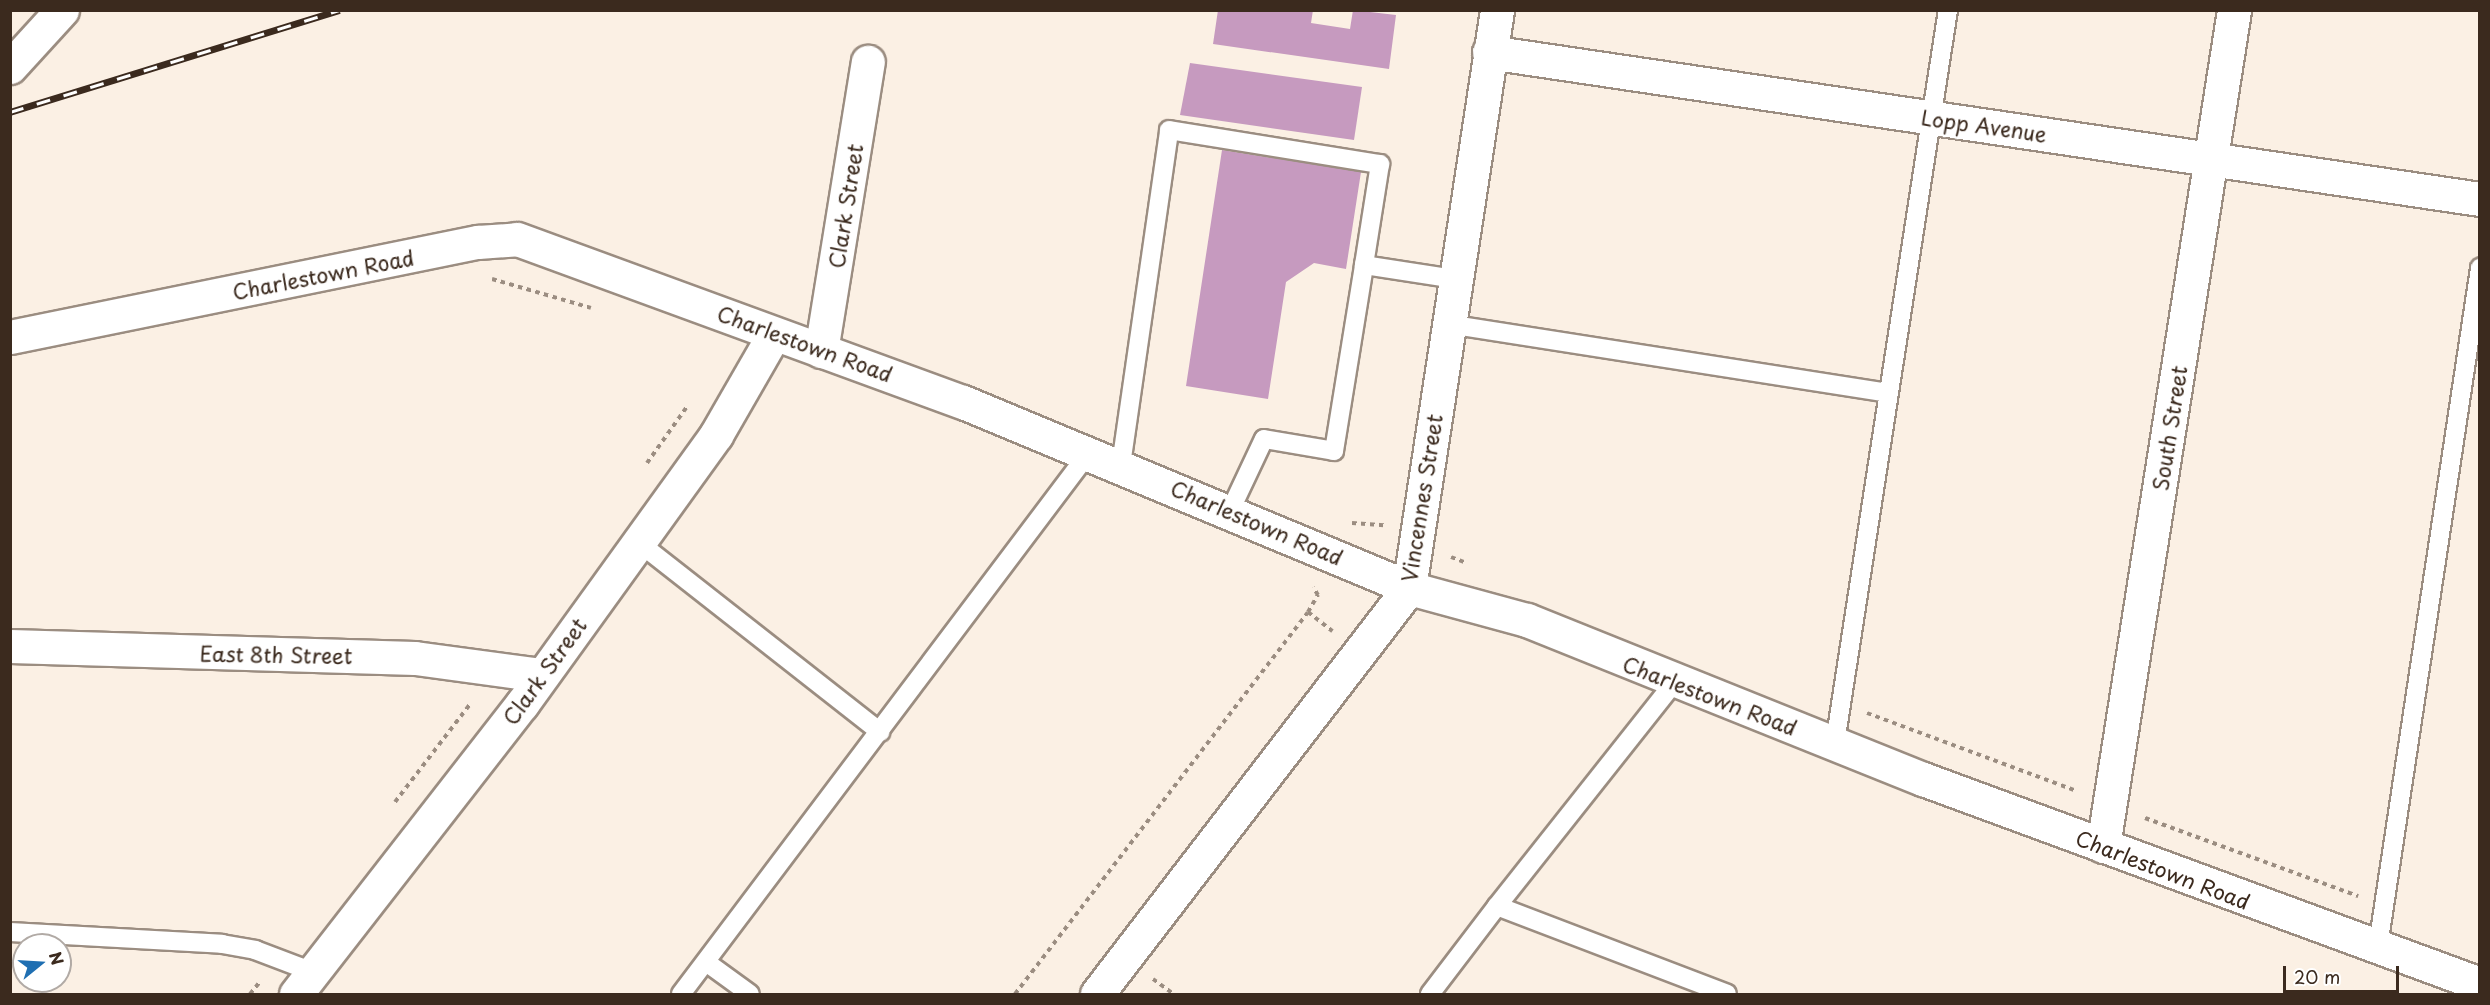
<!DOCTYPE html>
<html>
<head>
<meta charset="utf-8">
<style>
	body { margin:0 }
	#map { position:relative; width:2490px; height:1005px; overflow:hidden; background:#fbf0e4; font-family:"Playpen Sans",sans-serif }
	div>[style] { position:absolute }
	.building>* { inset:0; background:#c69abf }
	.path>* { height:4px; margin-top:-2px; transform-origin:0; background:repeating-linear-gradient(90deg,#9b8d81 0 4.5px,transparent 0 9px) }
	.roads { filter:drop-shadow(2px 0 #9b8d81) drop-shadow(-2px 0 #9b8d81) drop-shadow(0 2px #9b8d81) drop-shadow(0 -2px #9b8d81) }
	.lane>* { height:18px; margin:-9px; padding:0 9px; transform-origin:9px; border-radius:9px; background:#fff }
	.street>* { height:33px; margin:-16.5px; padding:0 16.5px; transform-origin:16.5px; border-radius:16.5px; background:#fff }
	.secondary>* { height:33px; margin:-16.5px; padding:0 16.5px; transform-origin:16.5px; border-radius:16.5px; background:#fff }
	.primary>* { height:33px; margin:-16.5px; padding:0 16.5px; transform-origin:16.5px; border-radius:16.5px; background:#fff }
	.rail>* { height:7px; margin-top:-3.5px; transform-origin:0; background:repeating-linear-gradient(90deg,#fff 0 14px,#3b2a1e 0 28px); box-sizing:border-box; border-block:2px solid #3b2a1e }
	span { translate:-50% -50%; white-space:nowrap; text-align:center; line-height:1.15; -webkit-text-stroke:5px #fff; paint-order:stroke }
	.street-label { font-size:21px; color:#3b2a1e }
	.frame { position:absolute; inset:0; border:12px solid #3b2a1e; pointer-events:none }
	.north { position:absolute; left:12px; top:933px; width:60px; height:60px; box-sizing:border-box; background:#fff; border:2px solid #b1aaa5; border-radius:50%; rotate:72deg; font-size:16px; font-weight:700; line-height:24px; text-align:center; color:#3b2a1e }
	.north::after { content:''; display:block; margin:auto; width:21px; height:27px; background:#1f6fb2; clip-path:polygon(50% 0,100% 100%,50% 72%,0 100%) }
	.scale { position:absolute; left:2283px; top:966px; width:116px; height:27px; box-sizing:border-box; border:3px solid #3b2a1e; border-top:0; padding-left:8px; font-size:18px; line-height:21px; white-space:nowrap; color:#3b2a1e; -webkit-text-stroke:4px #fff; paint-order:stroke }
</style>
</head>
<body>
<div id="map">
	<div class="building">
		<div style="clip-path:polygon(1218px 10px,1313px 10px,1311px 23px,1350px 29px,1353px 10px,1396px 15px,1389px 69px,1213px 44px)"></div>
		<div style="clip-path:polygon(1190px 63px,1362px 87px,1354px 140px,1180px 115px)"></div>
		<div style="clip-path:polygon(1222px 150px,1361px 172px,1346px 269px,1314px 263px,1286px 282px,1268px 399px,1186px 386px)"></div>
	</div>
	<div class="path">
		<div style="left:492px;top:279px;width:103px;rotate:16.3deg"></div>
		<div style="left:647px;top:463px;width:71px;rotate:-54.7deg"></div>
		<div style="left:1352px;top:523px;width:32px;rotate:4deg"></div>
		<div style="left:1451px;top:557px;width:17px;rotate:21deg"></div>
		<div style="left:1308px;top:612px;width:20px;rotate:-60deg"></div>
		<div style="left:1318px;top:595px;width:9px;rotate:-122deg"></div>
		<div style="left:1867px;top:713px;width:224px;rotate:20.4deg"></div>
		<div style="left:395px;top:802px;width:125px;rotate:-52.5deg"></div>
		<div style="left:2145px;top:818px;width:227px;rotate:20.1deg"></div>
		<div style="left:1153px;top:979px;width:26px;rotate:36deg"></div>
		<div style="left:250px;top:994px;width:14px;rotate:-51deg"></div>
		<div style="left:1015px;top:994px;width:481px;rotate:-52.5deg"></div>
		<div style="left:1308px;top:612px;width:31px;rotate:38deg"></div>
	</div>
	<div class="roads">
		<div class="lane">
			<div style="left:1448px;top:324px;width:446px;rotate:8.9deg"></div>
			<div style="left:1121px;top:465px;width:338px;rotate:-81.8deg"></div>
			<div style="left:1169px;top:130px;width:214px;rotate:9.2deg"></div>
			<div style="left:1380px;top:164px;width:102px;rotate:99deg"></div>
			<div style="left:1231px;top:509px;width:77px;rotate:-64.8deg"></div>
			<div style="left:1264px;top:439px;width:71px;rotate:9.7deg"></div>
			<div style="left:1334px;top:451px;width:188px;rotate:-80.8deg"></div>
			<div style="left:1364px;top:265px;width:92px;rotate:8.7deg"></div>
			<div style="left:638px;top:542px;width:308px;rotate:38.1deg"></div>
			<div style="left:1835px;top:743px;width:742px;rotate:-81.24deg"></div>
			<div style="left:1497px;top:906px;width:285px;rotate:-51.6deg"></div>
			<div style="left:10px;top:932px;width:212px;rotate:3.2deg"></div>
			<div style="left:222px;top:944px;width:34px;rotate:10deg"></div>
			<div style="left:255px;top:950px;width:62px;rotate:20.8deg"></div>
			<div style="left:2378px;top:946px;width:686px;rotate:-81.44deg"></div>
			<div style="left:706px;top:962px;width:54px;rotate:36deg"></div>
			<div style="left:681px;top:994px;width:680px;rotate:-53.01deg"></div>
			<div style="left:1430px;top:994px;width:111px;rotate:-52.7deg"></div>
			<div style="left:1497px;top:906px;width:246px;rotate:20.9deg"></div>
		</div>
		<div class="street">
			<div style="left:1489px;top:52px;width:1002px;rotate:8.44deg"></div>
			<div style="left:821px;top:351px;width:293px;rotate:-80.8deg"></div>
			<div style="left:10px;top:646px;width:405px;rotate:1.7deg"></div>
			<div style="left:415px;top:658px;width:126px;rotate:7.7deg"></div>
			<div style="left:2103px;top:846px;width:846px;rotate:-81.09deg"></div>
			<div style="left:296px;top:994px;width:368px;rotate:-52.1deg"></div>
			<div style="left:522px;top:704px;width:332px;rotate:-54.2deg"></div>
			<div style="left:716px;top:435px;width:116px;rotate:-60.1deg"></div>
		</div>
		<div class="secondary">
			<div style="left:10px;top:67px;width:77px;rotate:-47.6deg"></div>
			<div style="left:10px;top:337px;width:478px;rotate:-11.5deg"></div>
			<div style="left:478px;top:242px;width:39px;rotate:-4deg"></div>
			<div style="left:517px;top:239px;width:475px;rotate:20.1deg"></div>
			<div style="left:963px;top:402px;width:483px;rotate:22.6deg"></div>
			<div style="left:1409px;top:588px;width:585px;rotate:-81.34deg"></div>
		</div>
		<div class="primary">
			<div style="left:1097px;top:994px;width:512px;rotate:-52.46deg"></div>
			<div style="left:1409px;top:588px;width:122px;rotate:15.2deg"></div>
			<div style="left:1527px;top:620px;width:427px;rotate:21.9deg"></div>
			<div style="left:1923px;top:779px;width:594px;rotate:20.21deg"></div>
		</div>
	</div>
	<div class="rail">
		<div style="left:10px;top:112px;width:345px;rotate:-17.2deg"></div>
	</div>
	<div class="street-label">
		<span style="left:1984px;top:125px;rotate:8deg">Lopp Avenue</span>
		<span style="left:845px;top:206px;rotate:-81deg">Clark Street</span>
		<span style="left:323px;top:274px;rotate:-11deg">Charlestown Road</span>
		<span style="left:805px;top:343px;rotate:20deg">Charlestown Road</span>
		<span style="left:2169px;top:428px;rotate:-81deg">South Street</span>
		<span style="left:1421px;top:498px;rotate:-81deg">Vincennes Street</span>
		<span style="left:1257px;top:522px;rotate:23deg">Charlestown Road</span>
		<span style="left:276px;top:654px;rotate:1deg">East 8th Street</span>
		<span style="left:544px;top:671px;rotate:-54deg">Clark Street</span>
		<span style="left:1710px;top:695px;rotate:21deg">Charlestown Road</span>
		<span style="left:2163px;top:869px;rotate:21deg">Charlestown Road</span>
	</div>
	<div class="frame"></div>
	<div class="north">N</div>
	<div class="scale">20 m</div>
</div>
</body>
</html>
